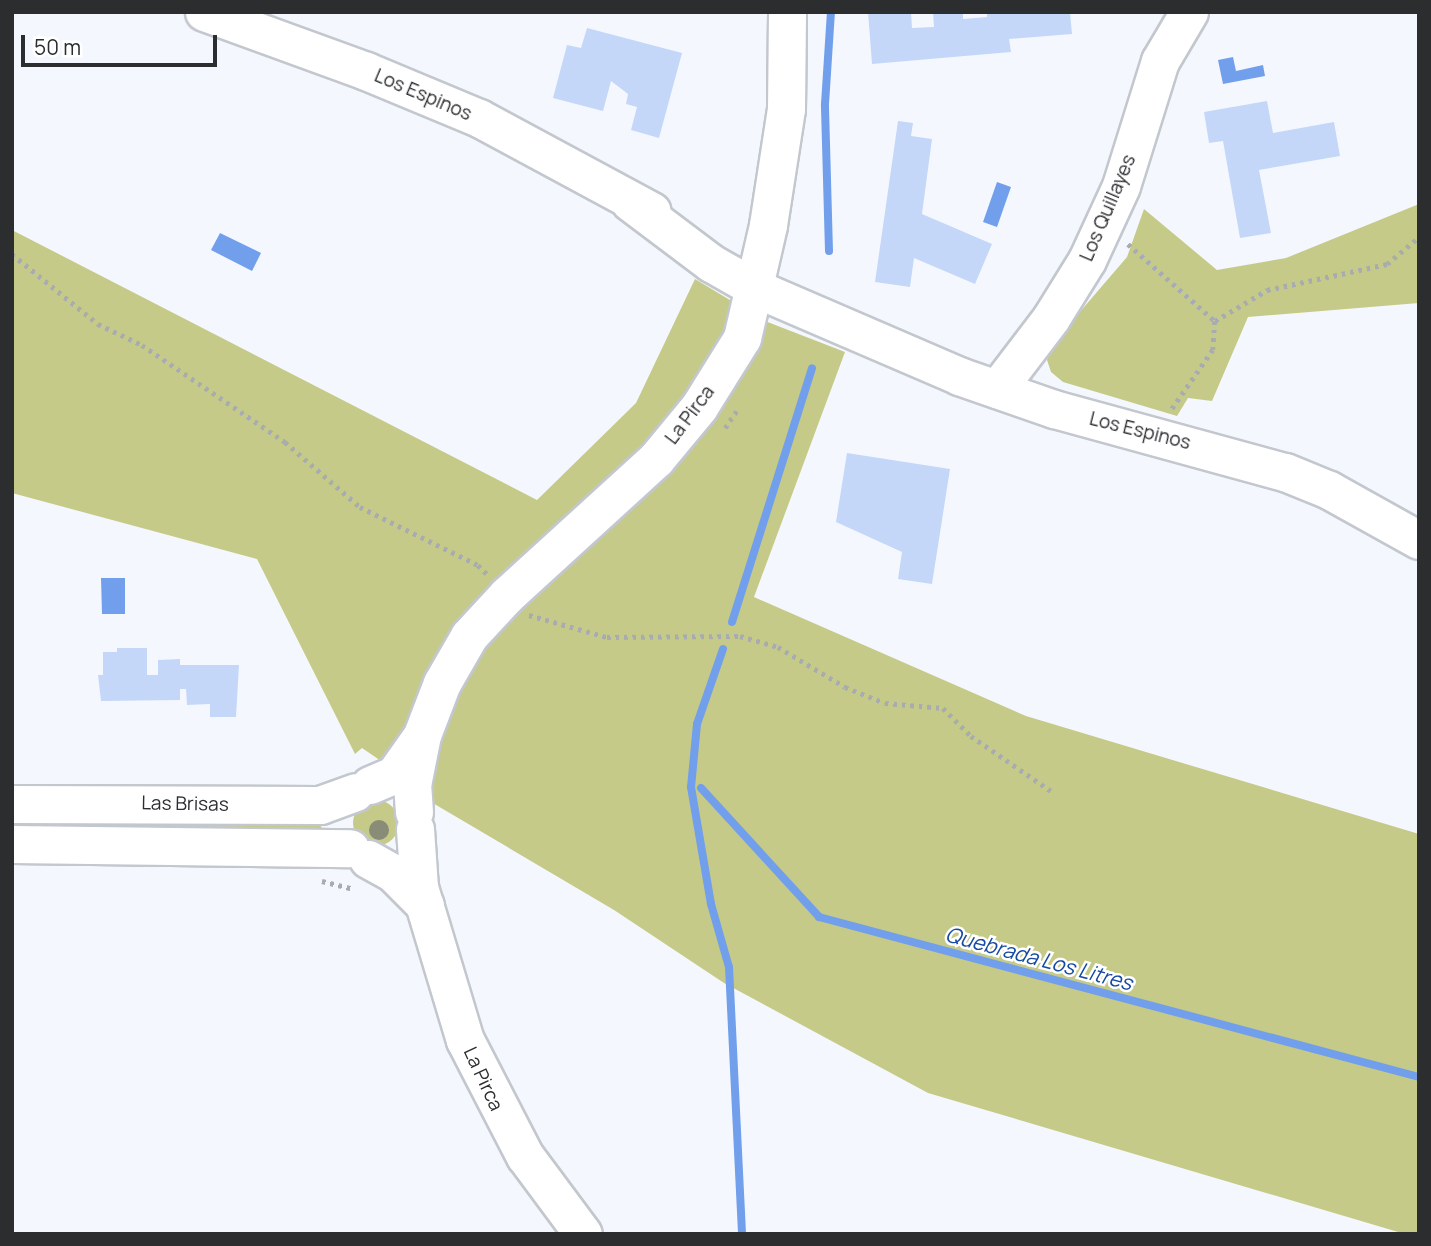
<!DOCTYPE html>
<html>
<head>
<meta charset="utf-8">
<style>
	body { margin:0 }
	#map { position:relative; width:1431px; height:1246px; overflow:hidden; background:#f4f8fe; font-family:Manrope,sans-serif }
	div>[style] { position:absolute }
	.green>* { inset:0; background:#c6ca88 }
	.round { border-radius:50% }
	.water>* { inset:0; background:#729fec }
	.stream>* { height:8px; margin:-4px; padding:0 4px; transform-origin:4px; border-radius:4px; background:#729fec }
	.building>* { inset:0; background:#c4d7f8 }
	.path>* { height:4.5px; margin-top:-2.25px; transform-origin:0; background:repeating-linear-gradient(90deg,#a8acb0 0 3.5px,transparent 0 8.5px) }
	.roads { filter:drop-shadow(2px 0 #c3c7ce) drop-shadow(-2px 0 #c3c7ce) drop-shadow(0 2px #c3c7ce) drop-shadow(0 -2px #c3c7ce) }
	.minor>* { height:37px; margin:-18.5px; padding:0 18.5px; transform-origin:18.5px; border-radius:18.5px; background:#fff }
	.trees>* { width:20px; height:20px; margin:-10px; border-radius:50%; background:#898c76 }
	span { translate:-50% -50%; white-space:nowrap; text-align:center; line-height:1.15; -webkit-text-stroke:5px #fff; paint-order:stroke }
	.street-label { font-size:19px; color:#2b2d2f }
	.water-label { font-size:21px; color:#174aa4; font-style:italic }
	.frame { position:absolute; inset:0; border:14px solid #2b2d2f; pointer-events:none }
	.scale { position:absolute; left:21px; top:35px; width:196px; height:32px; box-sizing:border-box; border:4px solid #2b2d2f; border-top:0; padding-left:9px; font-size:21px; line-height:24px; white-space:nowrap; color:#2b2d2f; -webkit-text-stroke:5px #fff; paint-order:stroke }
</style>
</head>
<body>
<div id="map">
	<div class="green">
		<div style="clip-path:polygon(1419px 204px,1419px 303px,1248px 317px,1212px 401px,1188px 398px,1177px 416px,1063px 382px,1051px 372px,1047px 360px,1054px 342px,1127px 257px,1144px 209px,1217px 270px,1286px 258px)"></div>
		<div style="clip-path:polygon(12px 230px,537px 500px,636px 403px,695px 279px,765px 321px,845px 352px,754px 597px,1026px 716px,1419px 834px,1419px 1234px,1405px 1234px,928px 1093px,724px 983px,614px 910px,431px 802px,431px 795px,362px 748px,355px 754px,257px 559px,12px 493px)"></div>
		<div class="round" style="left:353px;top:800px;width:46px;height:46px"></div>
		<div style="clip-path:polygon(12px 817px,318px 822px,322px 828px,322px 834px,12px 833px)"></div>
	</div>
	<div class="water">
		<div style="clip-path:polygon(1233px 57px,1236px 71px,1263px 65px,1265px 76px,1223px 84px,1218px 60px)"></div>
		<div style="clip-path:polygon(997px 182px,1011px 187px,997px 227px,983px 222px)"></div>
		<div style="clip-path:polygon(220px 233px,261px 253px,252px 271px,211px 250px)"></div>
		<div style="clip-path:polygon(101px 578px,125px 578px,125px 614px,102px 614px)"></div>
	</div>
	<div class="stream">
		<div style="left:829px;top:251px;width:147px;rotate:-91.6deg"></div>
		<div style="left:825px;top:104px;width:92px;rotate:-86.3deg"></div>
		<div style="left:732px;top:622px;width:266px;rotate:-72.5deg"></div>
		<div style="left:723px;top:649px;width:79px;rotate:109.1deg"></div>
		<div style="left:697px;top:724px;width:63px;rotate:95.4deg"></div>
		<div style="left:691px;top:787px;width:119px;rotate:80.3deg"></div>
		<div style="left:711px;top:904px;width:66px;rotate:74.1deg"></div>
		<div style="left:729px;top:967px;width:267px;rotate:87.2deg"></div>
		<div style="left:701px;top:788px;width:175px;rotate:47.5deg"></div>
		<div style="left:819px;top:917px;width:621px;rotate:14.93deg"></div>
	</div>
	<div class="building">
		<div style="clip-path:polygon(868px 12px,911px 12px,912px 28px,934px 27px,933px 12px,963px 12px,963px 19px,987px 17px,987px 12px,1070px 12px,1072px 34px,1009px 39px,1011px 52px,872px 64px)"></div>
		<div style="clip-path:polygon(587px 28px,682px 53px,659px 138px,631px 130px,637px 107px,626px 104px,628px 94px,611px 81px,603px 111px,553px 98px,567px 45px,581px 48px)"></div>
		<div style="clip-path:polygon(1267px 101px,1273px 133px,1334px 122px,1340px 156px,1259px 170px,1271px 233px,1240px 238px,1223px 141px,1209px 143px,1204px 112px)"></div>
		<div style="clip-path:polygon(898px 121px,913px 123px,911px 136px,932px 139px,922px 214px,992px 244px,975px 284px,914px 258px,910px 287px,875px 282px)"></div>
		<div style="clip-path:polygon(847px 453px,950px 469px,932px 584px,898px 579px,902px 552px,836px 522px)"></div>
		<div style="clip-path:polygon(117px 648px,147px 648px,147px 675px,158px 675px,158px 660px,180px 659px,180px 665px,239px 665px,236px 717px,210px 717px,210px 704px,187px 705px,186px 689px,180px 689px,180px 700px,101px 701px,98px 675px,103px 675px,103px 652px,117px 652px)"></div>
	</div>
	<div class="path">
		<div style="left:1128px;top:244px;width:116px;rotate:41.5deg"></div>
		<div style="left:1215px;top:321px;width:29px;rotate:94deg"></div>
		<div style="left:1213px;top:350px;width:72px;rotate:124.8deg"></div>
		<div style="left:12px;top:254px;width:111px;rotate:39.1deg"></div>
		<div style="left:98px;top:324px;width:49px;rotate:25.5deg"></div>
		<div style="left:142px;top:345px;width:173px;rotate:34.1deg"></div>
		<div style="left:285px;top:442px;width:99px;rotate:40.9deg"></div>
		<div style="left:360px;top:507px;width:131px;rotate:26.2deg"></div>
		<div style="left:478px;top:565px;width:13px;rotate:45deg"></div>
		<div style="left:1215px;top:321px;width:61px;rotate:-30.8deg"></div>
		<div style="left:1267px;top:290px;width:123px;rotate:-12.2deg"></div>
		<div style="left:1387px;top:264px;width:42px;rotate:-40.2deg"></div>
		<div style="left:725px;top:428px;width:25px;rotate:-56deg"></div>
		<div style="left:529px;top:615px;width:81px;rotate:15.8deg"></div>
		<div style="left:607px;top:637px;width:133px;rotate:-0.4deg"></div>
		<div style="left:740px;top:636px;width:40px;rotate:16deg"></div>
		<div style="left:778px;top:647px;width:78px;rotate:30.8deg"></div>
		<div style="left:845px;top:687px;width:43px;rotate:21.8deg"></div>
		<div style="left:885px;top:703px;width:58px;rotate:4.9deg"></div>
		<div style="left:943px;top:708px;width:40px;rotate:45deg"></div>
		<div style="left:971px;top:736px;width:97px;rotate:34.5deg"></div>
		<div style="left:322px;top:881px;width:33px;rotate:14deg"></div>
	</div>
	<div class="roads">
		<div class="minor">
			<div style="left:204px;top:12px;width:172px;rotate:20deg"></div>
			<div style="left:366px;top:71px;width:122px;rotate:22.6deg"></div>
			<div style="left:479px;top:118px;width:196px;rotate:28.3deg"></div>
			<div style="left:630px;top:202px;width:101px;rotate:37deg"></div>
			<div style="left:711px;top:263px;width:51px;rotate:29.6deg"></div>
			<div style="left:755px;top:288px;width:222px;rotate:23.3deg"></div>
			<div style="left:959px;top:376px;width:101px;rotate:19.2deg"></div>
			<div style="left:1054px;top:409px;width:239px;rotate:15.3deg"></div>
			<div style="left:1285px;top:472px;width:48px;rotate:22.2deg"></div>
			<div style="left:1329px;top:490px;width:103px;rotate:29.1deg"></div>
			<div style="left:997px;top:389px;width:89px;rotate:-52.7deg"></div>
			<div style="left:1051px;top:318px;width:68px;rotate:-58.2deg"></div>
			<div style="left:1087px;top:260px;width:81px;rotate:-65.3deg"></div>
			<div style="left:1121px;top:186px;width:131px;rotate:-72.7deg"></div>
			<div style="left:1160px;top:61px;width:57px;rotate:-59.4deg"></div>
			<div style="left:370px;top:785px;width:26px;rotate:-23deg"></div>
			<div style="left:394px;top:775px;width:42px;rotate:-54.8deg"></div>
			<div style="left:12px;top:804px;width:308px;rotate:0.2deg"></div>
			<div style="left:320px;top:805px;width:37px;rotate:-20deg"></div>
			<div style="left:414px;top:812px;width:27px;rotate:-94deg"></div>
			<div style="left:412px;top:785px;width:51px;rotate:-78.7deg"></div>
			<div style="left:422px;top:735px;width:56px;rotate:-69deg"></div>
			<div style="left:442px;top:683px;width:54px;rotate:-60.1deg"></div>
			<div style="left:469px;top:636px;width:56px;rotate:-47.2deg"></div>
			<div style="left:507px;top:595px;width:202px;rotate:-42.4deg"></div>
			<div style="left:656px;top:459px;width:67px;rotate:-50.4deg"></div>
			<div style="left:699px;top:407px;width:81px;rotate:-58.1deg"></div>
			<div style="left:742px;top:338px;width:116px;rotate:-77deg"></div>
			<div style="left:768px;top:225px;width:117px;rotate:-81.2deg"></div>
			<div style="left:786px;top:109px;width:97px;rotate:-89.4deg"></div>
			<div style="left:415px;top:829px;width:58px;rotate:86.1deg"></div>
			<div style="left:419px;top:887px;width:160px;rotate:73.3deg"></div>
			<div style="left:465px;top:1040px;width:131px;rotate:62.7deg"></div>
			<div style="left:525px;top:1156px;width:97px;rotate:53.4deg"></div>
			<div style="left:12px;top:844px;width:338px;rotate:0.7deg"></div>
			<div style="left:368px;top:859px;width:29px;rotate:29deg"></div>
			<div style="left:393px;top:873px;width:45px;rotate:45deg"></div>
		</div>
	</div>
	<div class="trees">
		<div style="left:379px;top:830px"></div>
	</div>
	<div class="street-label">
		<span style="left:423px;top:95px;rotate:23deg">Los Espinos</span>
		<span style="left:1108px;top:208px;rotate:-67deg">Los Quillayes</span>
		<span style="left:690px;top:415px;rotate:-53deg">La Pirca</span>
		<span style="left:1140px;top:431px;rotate:14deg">Los Espinos</span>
		<span style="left:185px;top:804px;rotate:1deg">Las Brisas</span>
		<span style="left:483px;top:1079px;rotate:65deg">La Pirca</span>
	</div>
	<div class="water-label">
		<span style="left:1039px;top:958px;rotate:15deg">Quebrada Los Litres</span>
	</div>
	<div class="frame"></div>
	<div class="scale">50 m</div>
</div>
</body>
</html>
